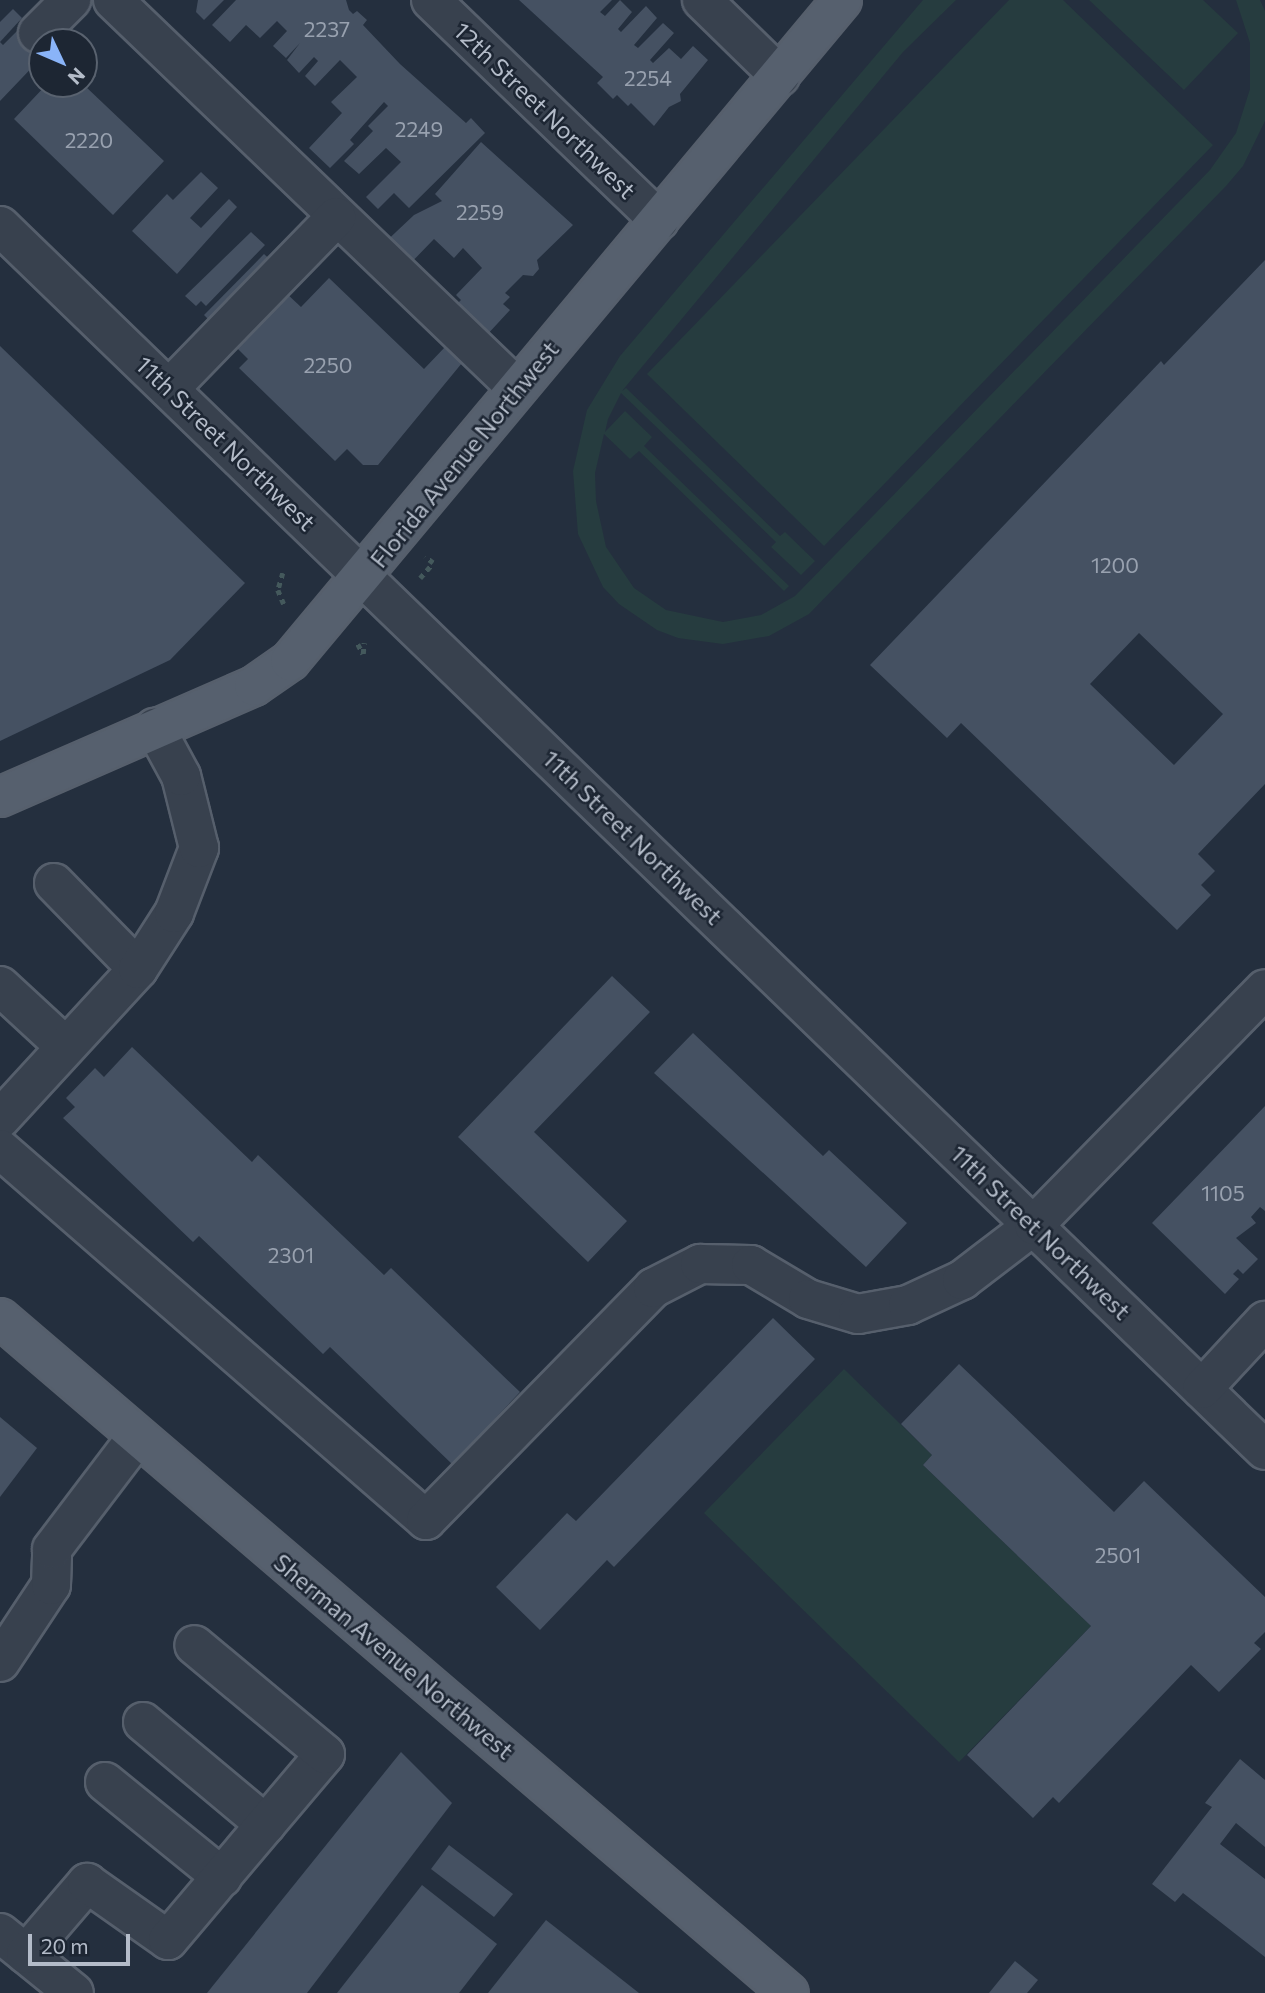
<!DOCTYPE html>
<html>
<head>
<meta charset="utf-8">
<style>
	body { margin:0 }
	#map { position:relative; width:1265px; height:1993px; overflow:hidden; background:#242f3e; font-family:Commissioner,sans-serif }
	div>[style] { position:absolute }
	.green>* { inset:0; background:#263c3f }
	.building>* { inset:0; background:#455162 }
	.path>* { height:4.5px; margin-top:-2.25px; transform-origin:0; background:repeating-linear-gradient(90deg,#44595c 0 5px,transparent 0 10px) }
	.roads { filter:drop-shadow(2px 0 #565f6c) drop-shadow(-2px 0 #565f6c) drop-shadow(0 2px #565f6c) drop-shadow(0 -2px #565f6c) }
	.minor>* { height:38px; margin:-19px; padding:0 19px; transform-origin:19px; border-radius:19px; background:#38414e }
	.major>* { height:38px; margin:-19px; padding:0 19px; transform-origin:19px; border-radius:19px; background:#56606e }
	span { translate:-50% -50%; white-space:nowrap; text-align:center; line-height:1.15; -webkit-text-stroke:5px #1d2633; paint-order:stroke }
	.number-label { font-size:21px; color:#98a1af }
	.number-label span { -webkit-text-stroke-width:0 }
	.street-label { font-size:24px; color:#b4bcc9 }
	.north { position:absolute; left:28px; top:28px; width:70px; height:70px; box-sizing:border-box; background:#1d2633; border:2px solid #59626f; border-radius:50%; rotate:134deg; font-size:19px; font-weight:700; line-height:28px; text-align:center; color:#b4bcc9 }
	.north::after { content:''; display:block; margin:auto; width:24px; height:32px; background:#8ab4f8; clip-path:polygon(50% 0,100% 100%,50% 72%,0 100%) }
	.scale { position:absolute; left:28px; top:1934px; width:102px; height:32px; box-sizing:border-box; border:4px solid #b4bcc9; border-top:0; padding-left:9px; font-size:21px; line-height:24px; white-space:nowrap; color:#b4bcc9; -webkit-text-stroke:5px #1d2633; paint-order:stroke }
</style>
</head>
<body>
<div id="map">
	<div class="green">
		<div style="clip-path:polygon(923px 0,956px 0,903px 52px,622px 391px,626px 388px,780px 536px,785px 532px,815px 561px,801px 575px,771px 547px,776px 542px,621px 393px,608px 419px,605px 432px,625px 411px,652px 437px,644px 446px,789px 586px,784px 591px,639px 451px,630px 459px,604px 434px,595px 473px,596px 501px,606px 547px,634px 588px,666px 610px,723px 622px,761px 615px,795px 596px,1210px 170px,1236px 133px,1250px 89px,1250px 43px,1236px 0,1260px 0,1265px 11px,1265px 121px,1243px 166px,1226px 186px,809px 614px,769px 636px,723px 644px,678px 638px,657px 630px,619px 604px,603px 587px,578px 534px,573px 471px,587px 410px,620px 356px)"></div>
		<div style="clip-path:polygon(1009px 0,1063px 0,1213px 145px,824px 546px,647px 374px)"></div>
		<div style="clip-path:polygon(1089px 0,1203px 0,1238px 33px,1184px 90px)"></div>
		<div style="clip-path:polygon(844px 1369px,932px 1455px,923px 1465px,1091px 1626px,959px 1762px,704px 1513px)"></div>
	</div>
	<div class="building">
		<div style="clip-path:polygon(198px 0,224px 0,204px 20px,196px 12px)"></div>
		<div style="clip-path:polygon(236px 0,346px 0,349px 10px,353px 14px,357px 11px,367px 20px,363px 25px,400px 64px,466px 123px,471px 118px,485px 133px,409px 208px,394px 193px,378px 209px,366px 197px,401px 162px,386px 148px,359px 174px,344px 161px,373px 131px,368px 126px,388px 106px,384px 102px,350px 140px,354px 144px,330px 168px,309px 148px,342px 113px,331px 102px,357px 77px,340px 60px,315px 86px,305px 76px,318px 61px,314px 57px,299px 73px,287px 60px,300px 43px,286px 58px,273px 46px,287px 31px,277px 21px,260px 38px,246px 25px,230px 42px,212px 25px)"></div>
		<div style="clip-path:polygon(519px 0,612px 0,600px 12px,605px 16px,620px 0,632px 12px,618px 29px,621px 32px,646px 6px,657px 18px,634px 45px,638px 48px,663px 23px,674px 33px,650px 60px,653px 63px,669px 48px,681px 59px,693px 46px,708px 60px,680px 94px,681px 101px,669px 107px,654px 126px,631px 103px,628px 106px,617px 95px,613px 99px,597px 83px,603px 77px)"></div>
		<div style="clip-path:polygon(13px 9px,22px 18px,0 42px,0 22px)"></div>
		<div style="clip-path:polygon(18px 30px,42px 57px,0 101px,0 42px,3px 45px)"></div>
		<div style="clip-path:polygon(84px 65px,96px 76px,85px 86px,164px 161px,113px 215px,14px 119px,47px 84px,84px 84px)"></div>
		<div style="clip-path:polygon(481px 142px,573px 225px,537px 260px,539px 269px,533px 276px,523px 275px,505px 293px,510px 297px,503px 304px,510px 310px,485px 337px,453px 308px,461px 300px,456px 295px,482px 268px,463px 248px,454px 258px,434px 239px,404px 270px,379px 248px,414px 215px,442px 201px,435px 194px)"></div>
		<div style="clip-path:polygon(201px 172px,218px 188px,190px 218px,201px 228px,229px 199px,237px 207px,177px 274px,132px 231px,167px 194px,173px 200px)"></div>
		<div style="clip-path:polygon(251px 232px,265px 245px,206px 306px,201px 301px,196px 306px,185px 296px)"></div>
		<div style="clip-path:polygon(264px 254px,276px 265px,216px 327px,204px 315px)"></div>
		<div style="clip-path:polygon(evenodd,1265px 260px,1265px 784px,1198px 854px,1215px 871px,1201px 885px,1211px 895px,1177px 930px,961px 723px,947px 738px,870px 665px,1161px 361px,1164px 365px,1265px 260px,1139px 633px,1223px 714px,1174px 765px,1090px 684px,1139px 633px)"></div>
		<div style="clip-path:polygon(329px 278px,424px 369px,445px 347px,462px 363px,378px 465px,363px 465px,347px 449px,335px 461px,239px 368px,248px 359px,234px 345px,286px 293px,301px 307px)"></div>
		<div style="clip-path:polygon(0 346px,245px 583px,170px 660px,0 741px)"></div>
		<div style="clip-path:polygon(612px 976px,650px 1012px,534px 1132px,627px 1221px,588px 1262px,458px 1137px)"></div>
		<div style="clip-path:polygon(693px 1033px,823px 1156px,829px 1150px,907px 1223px,866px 1267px,654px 1073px)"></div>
		<div style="clip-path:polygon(132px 1047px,252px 1162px,258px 1155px,384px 1275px,391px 1268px,520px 1392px,491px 1423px,499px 1431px,472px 1458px,465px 1451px,452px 1464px,330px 1347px,323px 1354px,199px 1236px,193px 1242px,63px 1118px,75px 1107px,66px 1098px,95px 1068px,104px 1077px)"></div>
		<div style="clip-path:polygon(1265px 1106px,1265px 1211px,1260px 1207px,1251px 1217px,1256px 1223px,1236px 1238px,1258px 1259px,1243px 1274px,1238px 1269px,1233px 1274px,1239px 1279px,1225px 1294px,1152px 1223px)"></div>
		<div style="clip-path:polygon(773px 1318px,815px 1359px,614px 1567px,607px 1560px,540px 1630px,496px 1587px,567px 1513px,576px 1521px)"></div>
		<div style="clip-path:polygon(959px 1364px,1114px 1512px,1144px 1481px,1265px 1597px,1265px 1632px,1254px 1643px,1261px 1649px,1219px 1692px,1191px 1665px,1059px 1803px,1053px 1797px,1033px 1818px,967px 1755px,1091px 1626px,923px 1465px,932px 1455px,901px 1424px)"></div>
		<div style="clip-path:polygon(0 1417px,37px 1448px,0 1497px)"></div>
		<div style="clip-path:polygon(401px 1752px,452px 1803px,307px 1993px,207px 1993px)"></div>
		<div style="clip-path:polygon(1240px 1759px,1265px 1780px,1265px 1847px,1236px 1823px,1220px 1844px,1265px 1879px,1265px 1957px,1183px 1893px,1175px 1902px,1152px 1884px,1212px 1807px,1205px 1803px)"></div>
		<div style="clip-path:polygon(449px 1845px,513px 1894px,494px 1917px,431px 1869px)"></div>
		<div style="clip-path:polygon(422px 1885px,497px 1944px,459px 1993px,337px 1993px)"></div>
		<div style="clip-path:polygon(546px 1920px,639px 1993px,488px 1993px)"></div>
		<div style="clip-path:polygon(1015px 1961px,1038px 1980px,1027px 1993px,989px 1993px)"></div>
	</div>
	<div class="path">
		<div style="left:283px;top:573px;width:18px;rotate:106deg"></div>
		<div style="left:278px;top:590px;width:15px;rotate:67deg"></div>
		<div style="left:420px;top:578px;width:20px;rotate:-49deg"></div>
		<div style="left:433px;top:563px;width:10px;rotate:-143deg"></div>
		<div style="left:358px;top:644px;width:11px;rotate:63deg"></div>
		<div style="left:363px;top:654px;width:11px;rotate:-85deg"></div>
	</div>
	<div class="roads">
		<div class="minor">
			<div style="left:113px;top:0;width:560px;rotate:43.84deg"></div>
			<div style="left:431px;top:0;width:317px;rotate:44deg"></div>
			<div style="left:702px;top:0;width:109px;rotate:44.3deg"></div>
			<div style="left:38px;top:33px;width:47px;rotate:-45deg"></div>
			<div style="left:0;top:226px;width:1760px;rotate:44.06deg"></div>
			<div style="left:169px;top:389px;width:240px;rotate:-45.8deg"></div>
			<div style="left:54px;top:883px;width:120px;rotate:45.7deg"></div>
			<div style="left:0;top:986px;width:88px;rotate:42.7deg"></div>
			<div style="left:0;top:1119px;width:204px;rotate:-47.4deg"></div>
			<div style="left:138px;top:969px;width:67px;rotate:-57.3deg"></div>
			<div style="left:174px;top:913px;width:70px;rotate:-69deg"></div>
			<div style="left:199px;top:848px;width:74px;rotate:-104deg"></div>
			<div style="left:181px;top:776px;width:55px;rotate:-118.4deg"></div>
			<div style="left:0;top:1149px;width:565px;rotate:41.05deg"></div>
			<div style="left:426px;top:1520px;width:325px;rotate:-45.6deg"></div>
			<div style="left:653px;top:1288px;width:53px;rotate:-27.1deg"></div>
			<div style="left:700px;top:1264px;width:51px;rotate:1.1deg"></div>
			<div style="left:751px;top:1265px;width:66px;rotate:30.8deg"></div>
			<div style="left:808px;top:1299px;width:52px;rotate:16.7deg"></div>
			<div style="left:858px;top:1314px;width:51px;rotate:-10.2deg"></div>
			<div style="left:908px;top:1305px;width:60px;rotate:-24.8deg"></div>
			<div style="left:962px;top:1280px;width:91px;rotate:-37.4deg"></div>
			<div style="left:1034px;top:1225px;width:330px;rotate:-45.6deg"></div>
			<div style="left:1202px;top:1389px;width:93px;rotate:-47.2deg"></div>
			<div style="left:0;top:1662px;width:92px;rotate:-56.5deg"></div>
			<div style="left:51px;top:1585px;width:36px;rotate:-88deg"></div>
			<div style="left:52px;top:1549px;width:141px;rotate:-52.8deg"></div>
			<div style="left:143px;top:1722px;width:160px;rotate:39.9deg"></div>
			<div style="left:105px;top:1782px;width:151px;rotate:39.1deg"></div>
			<div style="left:0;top:1933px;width:95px;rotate:39deg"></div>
			<div style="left:26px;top:1954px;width:94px;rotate:-49.3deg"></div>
			<div style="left:87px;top:1883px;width:99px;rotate:35.1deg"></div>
			<div style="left:168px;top:1940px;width:243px;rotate:-49.8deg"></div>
			<div style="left:325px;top:1754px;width:170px;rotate:-140.2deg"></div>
		</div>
		<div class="major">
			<div style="left:0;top:797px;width:277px;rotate:-23.6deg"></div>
			<div style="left:254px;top:686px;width:44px;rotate:-34.8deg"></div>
			<div style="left:290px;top:661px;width:861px;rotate:-50.13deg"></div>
			<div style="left:0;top:1318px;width:1038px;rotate:40.55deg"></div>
		</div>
	</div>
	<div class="number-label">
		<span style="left:327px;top:29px">2237</span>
		<span style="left:648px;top:78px">2254</span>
		<span style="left:419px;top:129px">2249</span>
		<span style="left:89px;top:140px">2220</span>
		<span style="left:480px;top:212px">2259</span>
		<span style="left:328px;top:365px">2250</span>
		<span style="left:1115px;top:565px">1200</span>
		<span style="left:1223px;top:1193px">1105</span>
		<span style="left:291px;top:1255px">2301</span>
		<span style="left:1118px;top:1555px">2501</span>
	</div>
	<div class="street-label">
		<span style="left:545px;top:110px;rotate:44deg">12th Street Northwest</span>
		<span style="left:226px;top:443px;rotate:44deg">11th Street Northwest</span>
		<span style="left:464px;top:454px;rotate:-51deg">Florida Avenue Northwest</span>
		<span style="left:633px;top:837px;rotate:44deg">11th Street Northwest</span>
		<span style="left:1041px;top:1232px;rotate:44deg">11th Street Northwest</span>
		<span style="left:394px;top:1656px;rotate:40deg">Sherman Avenue Northwest</span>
	</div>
	<div class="north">N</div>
	<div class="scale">20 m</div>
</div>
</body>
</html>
